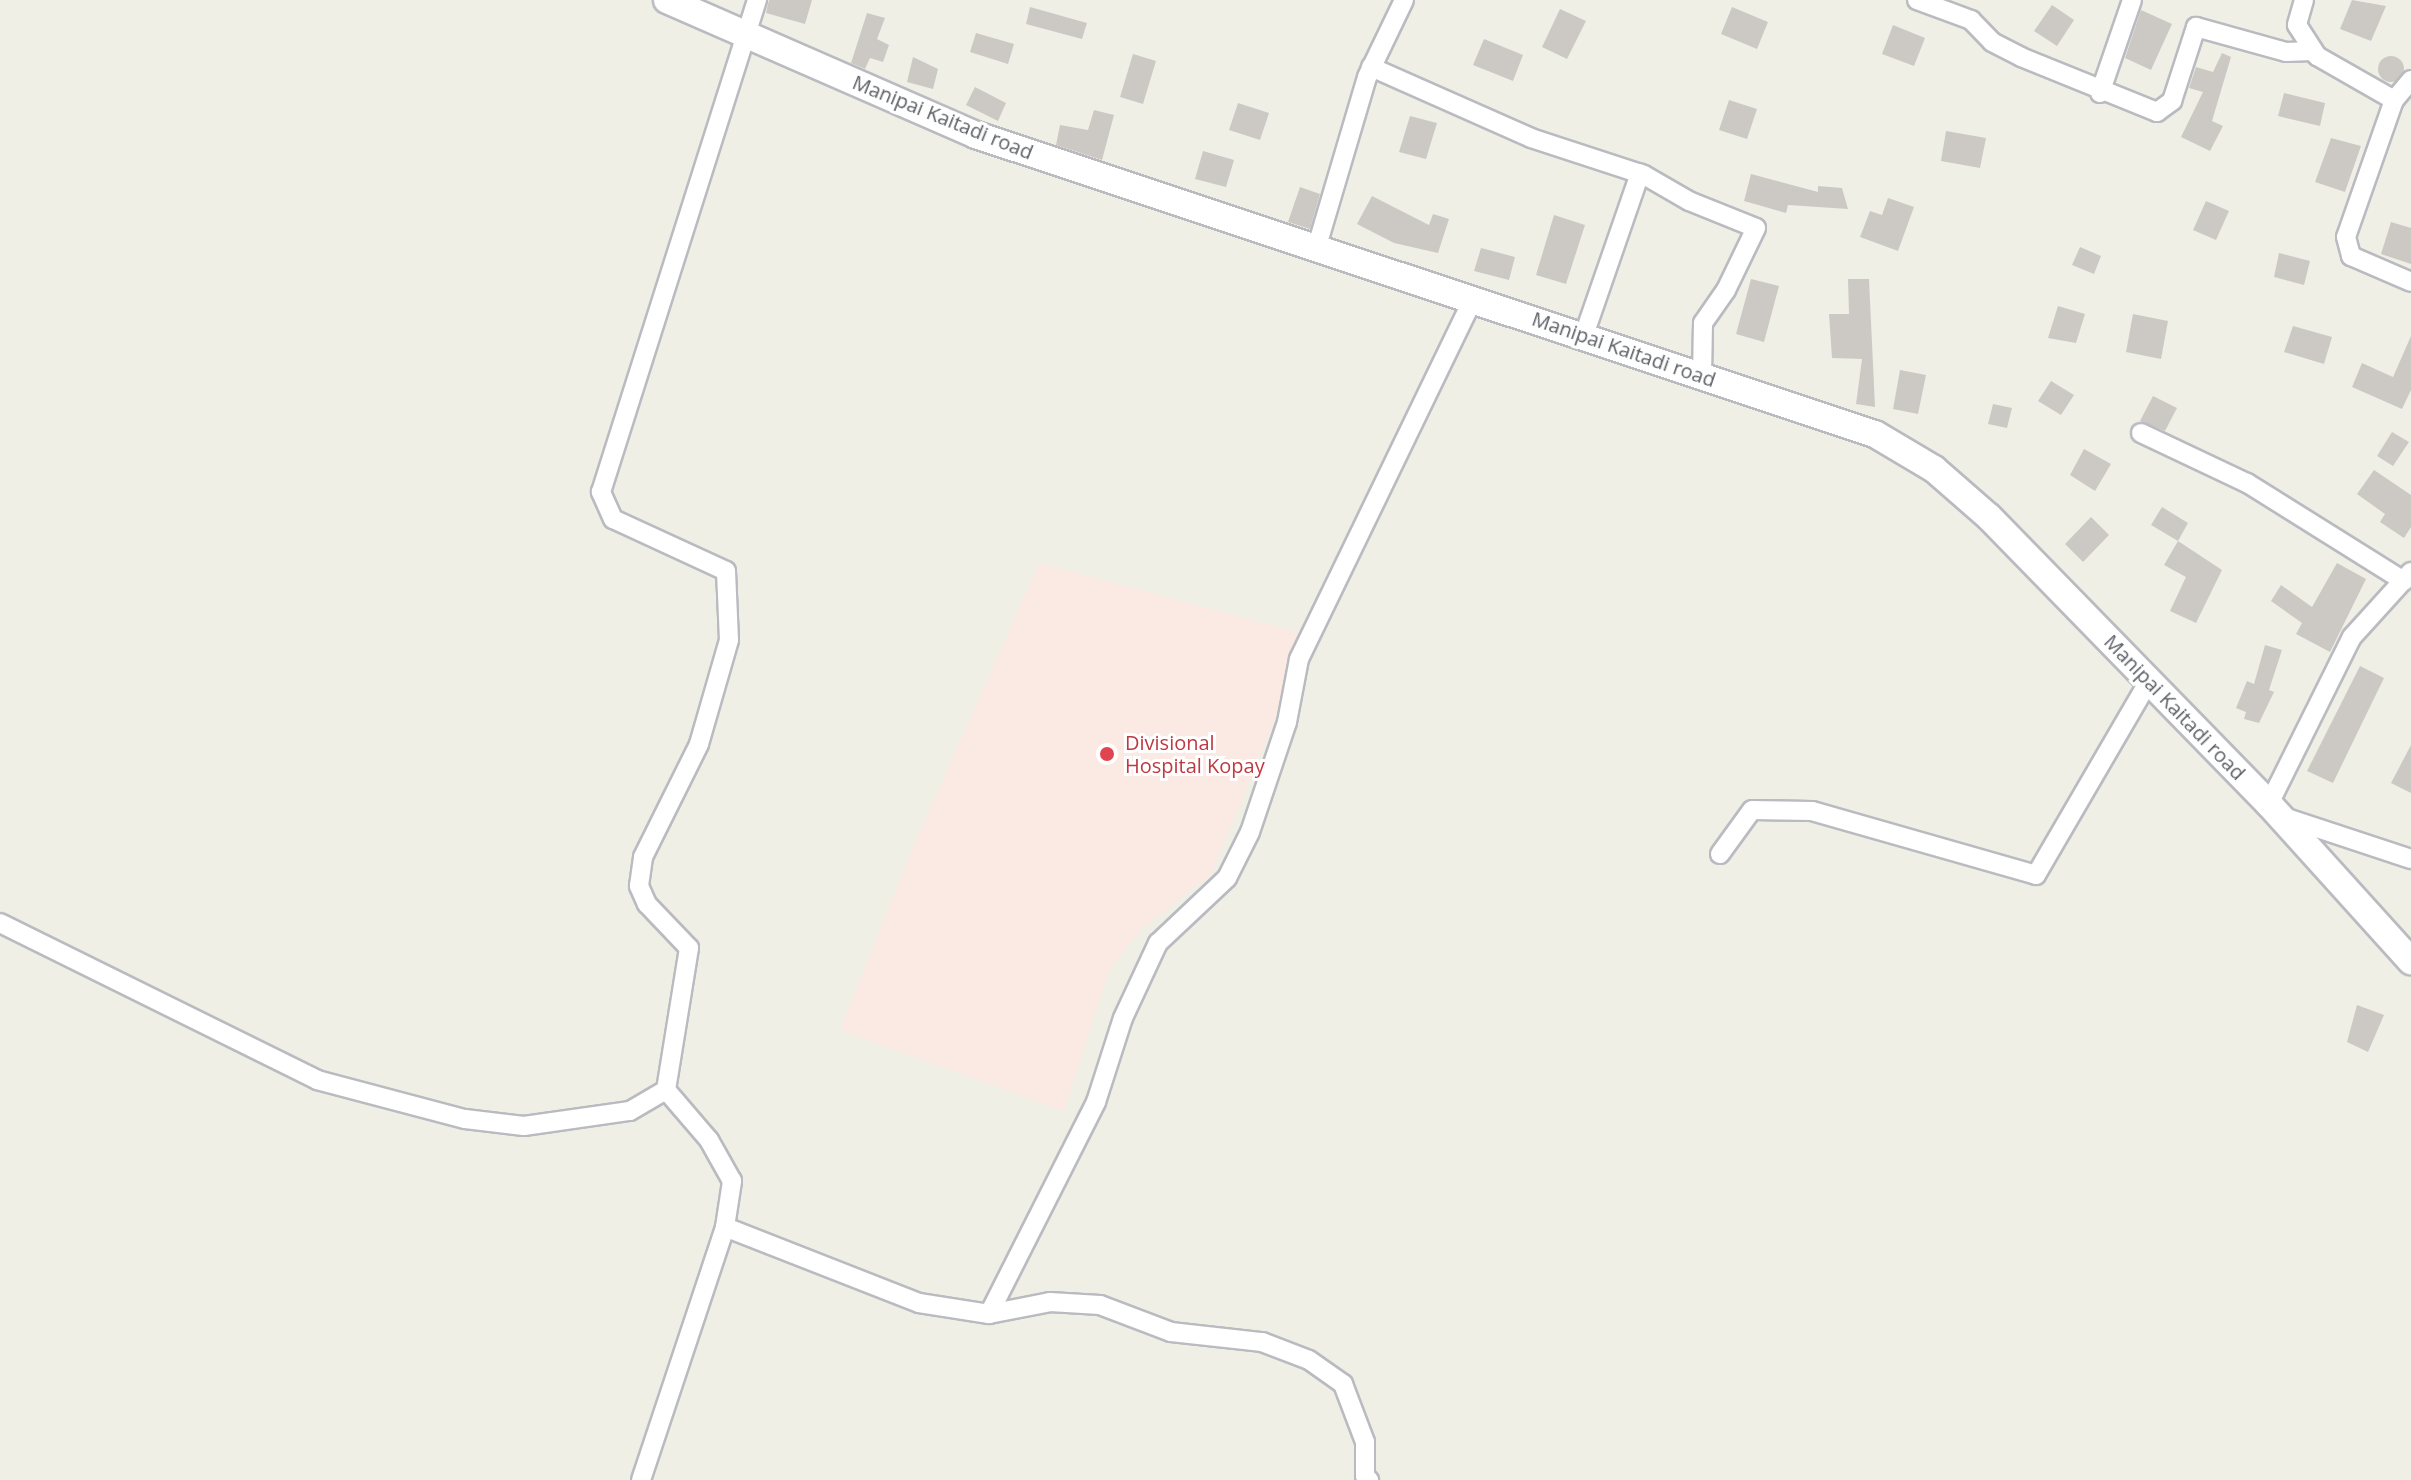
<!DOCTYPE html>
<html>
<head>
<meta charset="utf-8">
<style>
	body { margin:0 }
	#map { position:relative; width:2411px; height:1480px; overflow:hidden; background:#f0efe6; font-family:"Open Sans",sans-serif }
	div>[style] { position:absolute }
	.medical>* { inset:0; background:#fbe9e4 }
	.building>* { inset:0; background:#ccc9c4 }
	.round { border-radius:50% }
	.roads { filter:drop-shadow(2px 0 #b9bbc0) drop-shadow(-2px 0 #b9bbc0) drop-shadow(0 2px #b9bbc0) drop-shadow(0 -2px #b9bbc0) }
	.street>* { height:18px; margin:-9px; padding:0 9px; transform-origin:9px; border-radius:9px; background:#fff }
	.secondary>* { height:26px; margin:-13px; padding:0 13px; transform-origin:13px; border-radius:13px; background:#fff }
	.dots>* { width:22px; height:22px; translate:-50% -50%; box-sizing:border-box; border:4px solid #fff; border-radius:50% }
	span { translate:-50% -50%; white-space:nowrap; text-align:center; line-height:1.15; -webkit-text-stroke:6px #fff; paint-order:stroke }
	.street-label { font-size:20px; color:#5e6166 }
	.health-label { font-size:20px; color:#be3a42 }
	.left { translate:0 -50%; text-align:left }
</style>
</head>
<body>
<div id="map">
	<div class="medical">
		<div style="clip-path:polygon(1039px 563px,1309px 635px,1211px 874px,1141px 929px,1108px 972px,1064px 1111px,840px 1030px,912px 849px)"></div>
	</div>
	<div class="building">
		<div style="clip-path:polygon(769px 0,812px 0,805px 24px,766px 13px)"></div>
		<div style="clip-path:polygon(2352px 0,2386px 6px,2371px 41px,2340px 29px)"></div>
		<div style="clip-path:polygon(2052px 5px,2074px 20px,2057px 46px,2034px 31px)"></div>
		<div style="clip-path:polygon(1030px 7px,1087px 23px,1082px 39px,1026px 24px)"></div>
		<div style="clip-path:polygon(1732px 7px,1768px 22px,1757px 49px,1721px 34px)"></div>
		<div style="clip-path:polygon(1560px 9px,1586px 21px,1567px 59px,1542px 47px)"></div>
		<div style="clip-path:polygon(2141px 10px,2172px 24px,2151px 70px,2125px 58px)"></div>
		<div style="clip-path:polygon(867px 13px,885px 18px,877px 39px,889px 45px,883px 62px,870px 58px,865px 69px,851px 63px)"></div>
		<div style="clip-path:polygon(1893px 25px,1925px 38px,1914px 66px,1882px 54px)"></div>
		<div style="clip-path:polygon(976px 33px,1014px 44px,1008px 64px,970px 52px)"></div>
		<div style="clip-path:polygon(1484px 39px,1523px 55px,1513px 81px,1473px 65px)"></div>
		<div style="clip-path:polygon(2222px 53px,2231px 57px,2212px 121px,2223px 126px,2210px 151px,2181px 137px,2203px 92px,2189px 88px,2196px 67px,2213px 72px)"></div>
		<div style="clip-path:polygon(1133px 54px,1156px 61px,1143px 104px,1120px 97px)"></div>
		<div class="round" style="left:2378px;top:56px;width:26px;height:26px"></div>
		<div style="clip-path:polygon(913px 57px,938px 69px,933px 89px,907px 82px)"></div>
		<div style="clip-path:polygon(975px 87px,1006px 103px,998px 121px,966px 105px)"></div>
		<div style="clip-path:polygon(2284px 93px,2325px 103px,2320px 126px,2278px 116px)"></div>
		<div style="clip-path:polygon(1729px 100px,1757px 109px,1747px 139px,1719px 130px)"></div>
		<div style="clip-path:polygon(1238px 103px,1269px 113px,1260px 140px,1229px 130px)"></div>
		<div style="clip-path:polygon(1094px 110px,1114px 115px,1102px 160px,1056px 145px,1060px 125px,1088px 130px)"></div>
		<div style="clip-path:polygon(1410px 116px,1437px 123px,1426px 159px,1399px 152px)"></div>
		<div style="clip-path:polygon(1946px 131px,1986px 138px,1980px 168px,1941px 161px)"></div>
		<div style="clip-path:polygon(2331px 138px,2361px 146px,2345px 192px,2315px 182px)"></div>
		<div style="clip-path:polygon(1203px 151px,1234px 160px,1226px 187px,1195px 179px)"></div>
		<div style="clip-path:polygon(1751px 174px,1818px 192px,1818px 186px,1842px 188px,1848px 209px,1788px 205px,1786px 213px,1744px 201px)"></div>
		<div style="clip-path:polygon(1300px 187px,1320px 194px,1310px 229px,1288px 222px)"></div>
		<div style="clip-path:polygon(1372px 196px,1429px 225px,1433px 214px,1449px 219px,1438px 253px,1394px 243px,1357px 224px)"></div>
		<div style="clip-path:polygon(1888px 198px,1914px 207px,1898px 251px,1860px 237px,1870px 211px,1882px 215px)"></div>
		<div style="clip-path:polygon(2206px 201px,2229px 211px,2216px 240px,2193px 230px)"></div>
		<div style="clip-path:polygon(1554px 215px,1585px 225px,1566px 284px,1536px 275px)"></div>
		<div style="clip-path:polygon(2391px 222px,2411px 228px,2411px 264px,2381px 254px)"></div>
		<div style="clip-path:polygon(2080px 247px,2101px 256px,2094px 274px,2072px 265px)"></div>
		<div style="clip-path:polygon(1481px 248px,1515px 257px,1509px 280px,1474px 271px)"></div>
		<div style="clip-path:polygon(2279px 253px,2310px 261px,2304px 285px,2274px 277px)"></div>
		<div style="clip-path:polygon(1751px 279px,1779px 286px,1764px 342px,1736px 334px)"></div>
		<div style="clip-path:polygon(1848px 279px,1869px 279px,1875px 407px,1856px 404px,1862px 359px,1832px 358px,1829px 314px,1849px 314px)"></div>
		<div style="clip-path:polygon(2058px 306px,2085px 314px,2076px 343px,2048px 338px)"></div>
		<div style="clip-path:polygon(2133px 314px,2168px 321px,2161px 359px,2126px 352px)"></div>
		<div style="clip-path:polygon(2293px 326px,2332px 337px,2324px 364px,2284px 352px)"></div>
		<div style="clip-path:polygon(2411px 336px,2411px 390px,2402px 409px,2352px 387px,2362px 363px,2393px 377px)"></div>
		<div style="clip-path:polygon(1900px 370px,1926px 375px,1918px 414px,1893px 409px)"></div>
		<div style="clip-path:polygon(2051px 381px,2074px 395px,2061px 415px,2038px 401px)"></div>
		<div style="clip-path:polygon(2153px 396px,2177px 408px,2165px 431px,2140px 421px)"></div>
		<div style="clip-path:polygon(1993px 404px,2012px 408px,2007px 428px,1988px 424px)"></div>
		<div style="clip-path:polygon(2392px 432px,2409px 442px,2393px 466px,2377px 456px)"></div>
		<div style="clip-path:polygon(2084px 449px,2111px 464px,2095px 491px,2070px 475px)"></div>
		<div style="clip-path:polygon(2374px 470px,2411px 495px,2411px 527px,2404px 538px,2380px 522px,2385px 514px,2357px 494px)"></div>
		<div style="clip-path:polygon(2162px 507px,2188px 523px,2178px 541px,2151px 525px)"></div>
		<div style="clip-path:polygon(2091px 517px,2109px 535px,2083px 562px,2065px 544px)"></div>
		<div style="clip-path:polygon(2178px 541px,2222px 570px,2196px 623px,2170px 611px,2186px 577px,2164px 565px)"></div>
		<div style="clip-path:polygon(2337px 563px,2366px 579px,2330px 652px,2296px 634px,2302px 623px,2271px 601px,2281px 585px,2312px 607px)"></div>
		<div style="clip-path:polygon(2265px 645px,2282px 650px,2269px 690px,2274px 692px,2259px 723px,2244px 719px,2246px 712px,2236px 708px,2247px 681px,2254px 684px)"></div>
		<div style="clip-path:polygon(2360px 666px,2384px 678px,2333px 783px,2307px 771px)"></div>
		<div style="clip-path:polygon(2411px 745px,2411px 793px,2391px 783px)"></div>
		<div style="clip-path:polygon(2357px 1005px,2384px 1015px,2368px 1052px,2347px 1042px)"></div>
	</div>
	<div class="roads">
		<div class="street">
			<div style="left:1917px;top:0;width:58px;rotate:20.3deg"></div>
			<div style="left:1971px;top:20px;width:30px;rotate:46deg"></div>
			<div style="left:1992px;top:42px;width:33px;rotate:27deg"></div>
			<div style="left:2021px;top:57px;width:147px;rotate:22deg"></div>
			<div style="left:2157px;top:112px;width:19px;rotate:-36deg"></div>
			<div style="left:2172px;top:101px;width:78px;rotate:-72deg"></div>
			<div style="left:2196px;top:27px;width:93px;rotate:15.5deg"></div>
			<div style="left:2286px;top:52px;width:26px;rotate:-2deg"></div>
			<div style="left:2304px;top:0;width:26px;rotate:106deg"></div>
			<div style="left:2297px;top:25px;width:37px;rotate:57deg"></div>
			<div style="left:2317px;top:56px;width:89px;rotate:29.7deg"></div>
			<div style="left:1371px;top:67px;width:175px;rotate:23.9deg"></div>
			<div style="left:1531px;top:138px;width:119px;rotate:18.1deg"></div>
			<div style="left:1644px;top:175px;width:52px;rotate:30deg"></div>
			<div style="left:1689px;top:201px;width:72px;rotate:21.9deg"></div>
			<div style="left:1756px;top:228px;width:69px;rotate:115.8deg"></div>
			<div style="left:1726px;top:290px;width:40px;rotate:124.9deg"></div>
			<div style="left:1703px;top:323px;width:52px;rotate:91.1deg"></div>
			<div style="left:2411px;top:80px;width:26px;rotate:130deg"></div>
			<div style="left:2394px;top:100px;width:145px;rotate:109.3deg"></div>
			<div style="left:2346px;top:237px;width:20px;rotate:75deg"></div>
			<div style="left:2351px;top:256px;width:65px;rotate:23.4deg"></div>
			<div style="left:2100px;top:93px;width:98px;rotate:-71deg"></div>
			<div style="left:1317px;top:246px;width:176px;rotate:-73.5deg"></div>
			<div style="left:1367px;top:77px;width:85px;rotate:-64.3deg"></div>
			<div style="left:1584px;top:335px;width:171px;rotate:-70.9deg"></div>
			<div style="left:2141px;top:433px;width:117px;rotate:25.3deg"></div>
			<div style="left:2247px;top:483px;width:185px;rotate:32deg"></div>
			<div style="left:2269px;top:804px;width:186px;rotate:-63.6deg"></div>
			<div style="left:2352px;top:637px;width:88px;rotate:-47.8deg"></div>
			<div style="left:2281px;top:816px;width:137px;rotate:18.3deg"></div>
			<div style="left:1720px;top:854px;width:54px;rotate:-54deg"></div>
			<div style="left:1752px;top:810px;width:60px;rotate:1deg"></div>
			<div style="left:1812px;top:811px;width:233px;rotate:15.9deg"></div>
			<div style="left:2036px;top:875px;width:225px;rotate:-59.8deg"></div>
			<div style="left:0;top:923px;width:354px;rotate:26.3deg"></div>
			<div style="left:317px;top:1080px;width:153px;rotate:14.8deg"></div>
			<div style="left:465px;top:1119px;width:59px;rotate:6.8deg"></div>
			<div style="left:524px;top:1126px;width:107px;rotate:-8.1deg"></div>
			<div style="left:630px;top:1111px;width:42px;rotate:-30.3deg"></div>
			<div style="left:666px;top:1090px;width:144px;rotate:-80.8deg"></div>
			<div style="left:689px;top:948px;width:61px;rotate:-133.7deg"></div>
			<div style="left:647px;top:904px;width:20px;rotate:-114deg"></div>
			<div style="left:639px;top:886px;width:29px;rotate:-82deg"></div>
			<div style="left:643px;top:857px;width:126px;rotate:-63.6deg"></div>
			<div style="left:699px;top:744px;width:108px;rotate:-73.9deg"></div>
			<div style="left:729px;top:640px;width:69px;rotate:-92.5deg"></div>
			<div style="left:726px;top:571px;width:124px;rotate:-155.3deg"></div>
			<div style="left:613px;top:519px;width:30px;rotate:-114deg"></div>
			<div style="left:601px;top:492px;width:516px;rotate:-72.41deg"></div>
			<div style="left:725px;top:1227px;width:208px;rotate:21.4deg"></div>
			<div style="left:919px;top:1303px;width:71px;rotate:8.9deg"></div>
			<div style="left:989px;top:1314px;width:62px;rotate:-11.1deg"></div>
			<div style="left:1050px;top:1302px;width:50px;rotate:3.4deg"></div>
			<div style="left:1100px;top:1305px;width:76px;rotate:20.8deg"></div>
			<div style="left:1171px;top:1332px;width:92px;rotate:6.3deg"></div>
			<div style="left:1262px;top:1342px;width:50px;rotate:21deg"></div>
			<div style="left:1309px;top:1360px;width:42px;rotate:35.2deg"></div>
			<div style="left:1343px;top:1384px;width:62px;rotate:69.2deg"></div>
			<div style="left:1365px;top:1442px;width:34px;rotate:90deg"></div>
			<div style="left:1365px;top:1476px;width:6px;rotate:45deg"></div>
			<div style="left:989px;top:1314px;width:237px;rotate:-63.2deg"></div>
			<div style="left:1096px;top:1102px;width:88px;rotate:-72.2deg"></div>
			<div style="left:1123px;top:1018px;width:83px;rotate:-65deg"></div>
			<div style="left:1158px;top:943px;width:95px;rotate:-43.3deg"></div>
			<div style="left:1227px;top:878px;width:51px;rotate:-63.4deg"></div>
			<div style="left:1250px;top:832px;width:116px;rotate:-71.4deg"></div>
			<div style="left:1287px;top:722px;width:64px;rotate:-79.2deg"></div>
			<div style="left:1299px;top:659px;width:402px;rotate:-64.2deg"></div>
			<div style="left:641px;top:1480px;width:267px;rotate:-71.6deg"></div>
			<div style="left:725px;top:1227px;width:47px;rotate:-81.3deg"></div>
			<div style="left:732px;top:1181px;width:47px;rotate:-119.3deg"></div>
			<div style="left:709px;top:1140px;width:66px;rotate:-130.7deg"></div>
		</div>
		<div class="secondary">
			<div style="left:667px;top:0;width:337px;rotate:23.6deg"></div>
			<div style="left:976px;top:135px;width:947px;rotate:18.4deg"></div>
			<div style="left:1875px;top:434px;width:69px;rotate:30.7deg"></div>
			<div style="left:1934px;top:469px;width:73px;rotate:41.1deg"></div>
			<div style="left:1989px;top:517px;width:401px;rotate:45.7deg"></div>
			<div style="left:2269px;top:804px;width:212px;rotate:47.9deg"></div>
		</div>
	</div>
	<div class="dots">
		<div style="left:1107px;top:754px;background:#e0444e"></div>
	</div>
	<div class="street-label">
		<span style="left:943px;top:117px;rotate:22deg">Manipai Kaitadi road</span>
		<span style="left:1624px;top:349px;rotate:19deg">Manipai Kaitadi road</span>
		<span style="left:2175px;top:707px;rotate:46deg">Manipai Kaitadi road</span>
	</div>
	<div class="health-label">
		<span class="left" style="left:1125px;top:754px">Divisional<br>Hospital Kopay</span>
	</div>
</div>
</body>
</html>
